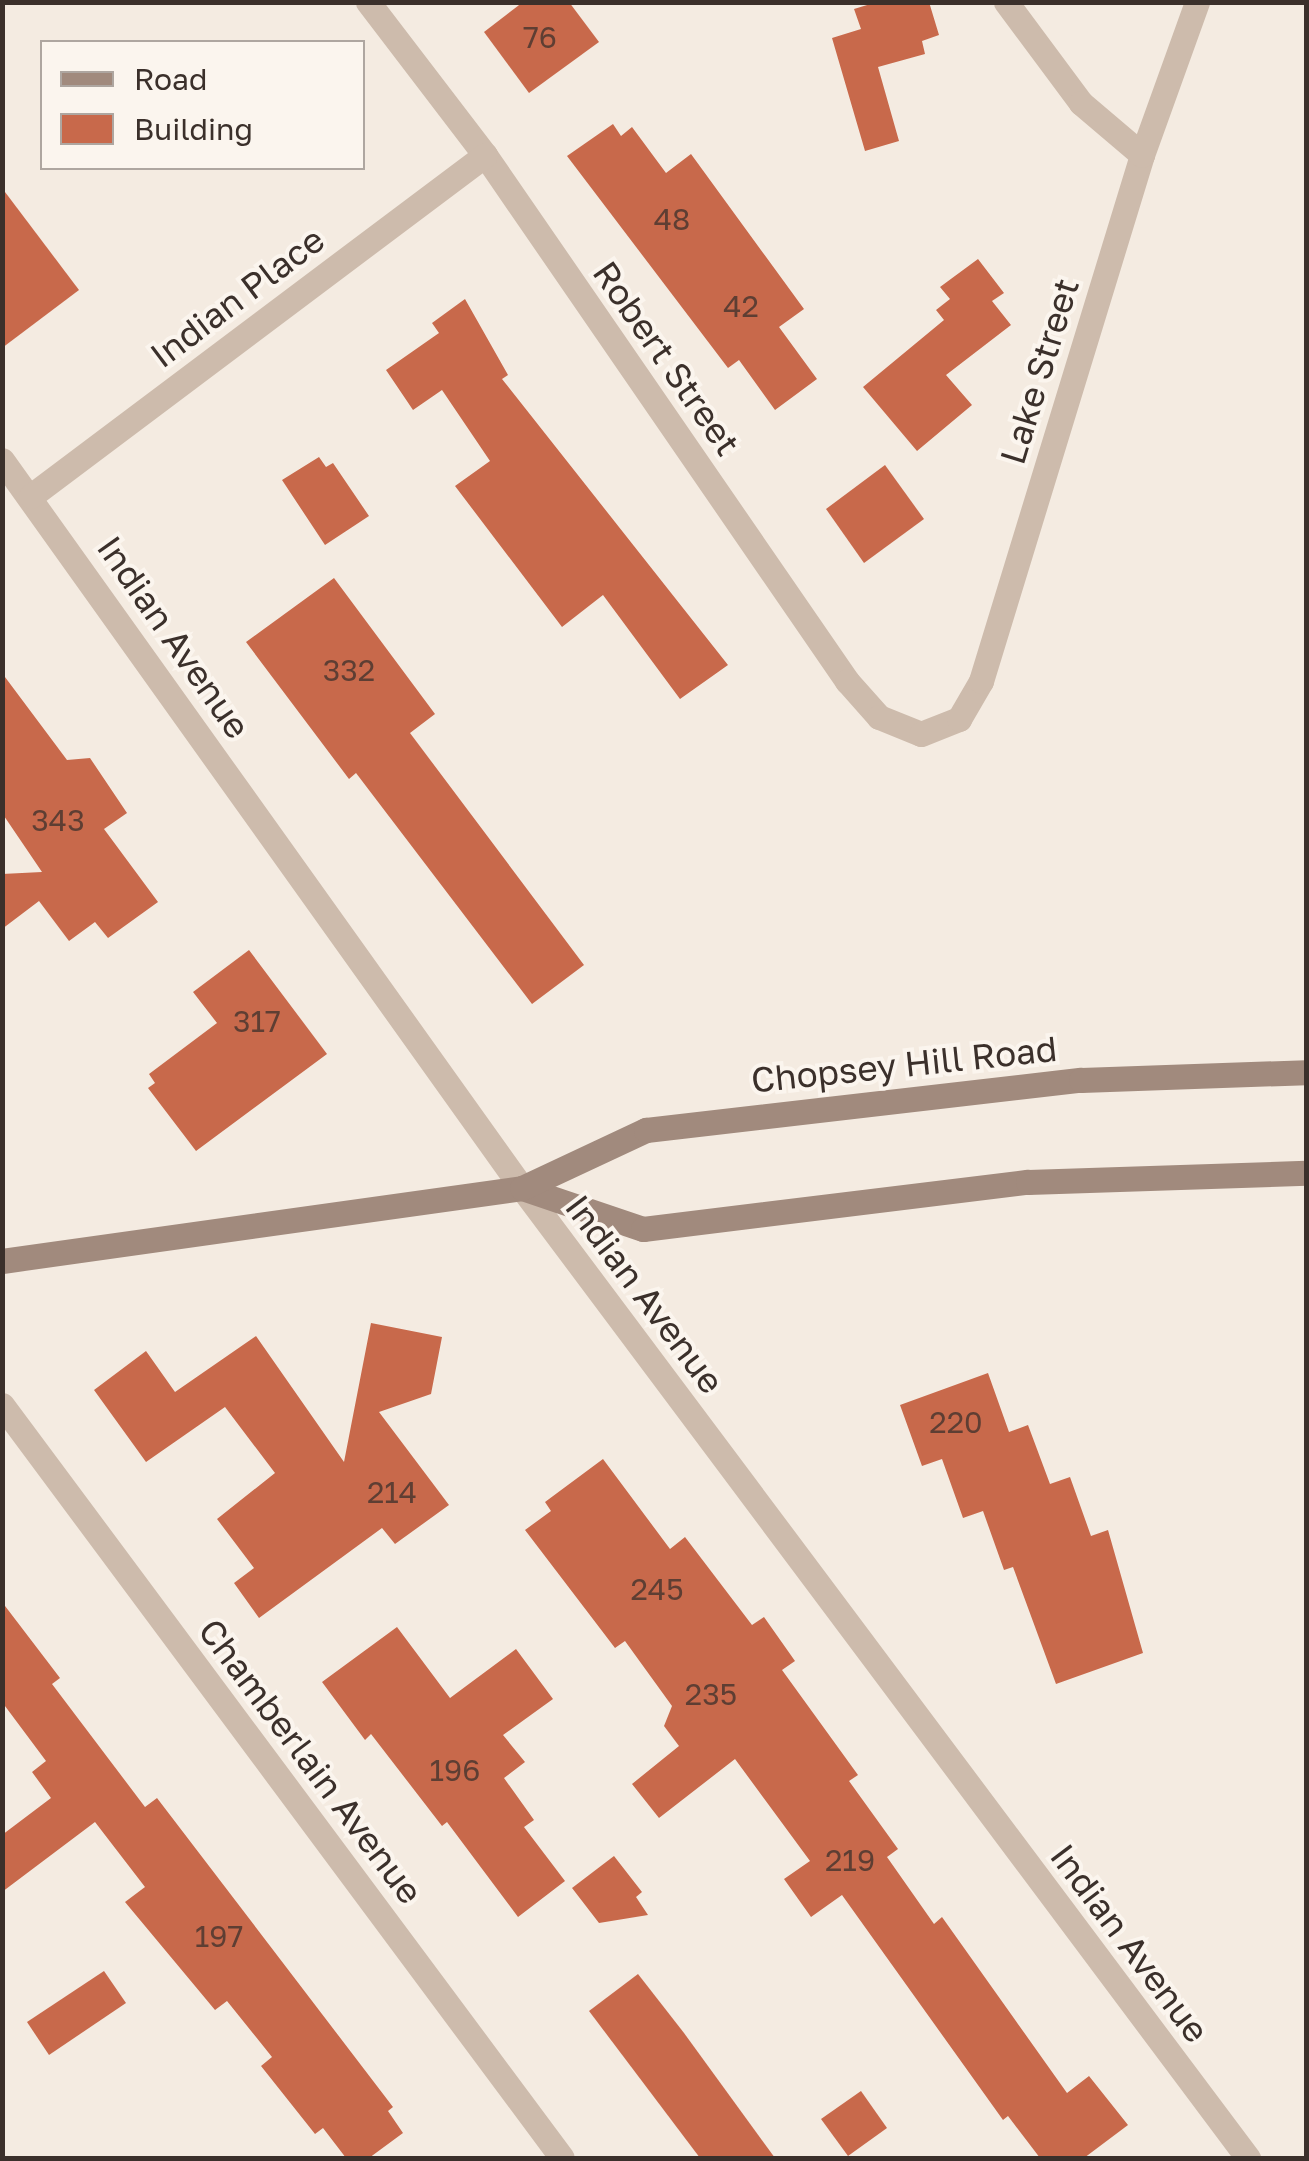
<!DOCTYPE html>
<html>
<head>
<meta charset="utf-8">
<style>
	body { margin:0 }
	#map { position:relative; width:1309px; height:2161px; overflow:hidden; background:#f4ebe1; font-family:"Golos Text",sans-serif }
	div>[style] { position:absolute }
	.building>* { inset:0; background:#c8694b }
	.minor>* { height:25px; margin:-12.5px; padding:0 12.5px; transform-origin:12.5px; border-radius:12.5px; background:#cdbbac }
	.secondary>* { height:25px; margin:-12.5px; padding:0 12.5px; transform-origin:12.5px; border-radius:12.5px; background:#a18a7d }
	span { translate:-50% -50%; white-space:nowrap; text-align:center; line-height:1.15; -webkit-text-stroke:8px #fbf5ee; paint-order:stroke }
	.number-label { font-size:30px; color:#5e3e33 }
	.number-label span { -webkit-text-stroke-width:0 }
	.street-label { font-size:35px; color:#3b302b }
	.frame { position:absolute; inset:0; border:5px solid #3b302b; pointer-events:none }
	.legend { position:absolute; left:40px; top:40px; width:325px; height:130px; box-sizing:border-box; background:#fbf5ee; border:2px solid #aea6a0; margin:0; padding:12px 18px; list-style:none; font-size:30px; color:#3b302b }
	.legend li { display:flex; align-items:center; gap:20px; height:50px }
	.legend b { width:50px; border:2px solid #aea6a0 }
</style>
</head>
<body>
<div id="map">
	<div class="building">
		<div style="clip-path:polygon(523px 2px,569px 2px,599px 42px,529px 93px,484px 32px)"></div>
		<div style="clip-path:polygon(877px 2px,929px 2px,939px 35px,922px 41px,925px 54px,878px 67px,899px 141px,865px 151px,832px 38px,861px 29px,854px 9px)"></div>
		<div style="clip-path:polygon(613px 124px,621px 136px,632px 127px,666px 173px,691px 154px,804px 309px,779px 327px,817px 379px,775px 410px,739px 360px,728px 368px,567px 156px)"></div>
		<div style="clip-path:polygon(2px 188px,79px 290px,2px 348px)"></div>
		<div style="clip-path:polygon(978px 259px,1004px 293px,992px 301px,1011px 325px,946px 375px,972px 405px,917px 451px,863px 387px,944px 320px,936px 310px,950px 299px,940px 287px)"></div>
		<div style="clip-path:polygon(465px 299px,508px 375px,502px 379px,728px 665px,680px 699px,603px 595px,562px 627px,455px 486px,490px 461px,442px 390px,413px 410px,386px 370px,439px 333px,432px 323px)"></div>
		<div style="clip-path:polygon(319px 457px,326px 467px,333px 463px,369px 516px,325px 545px,282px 480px)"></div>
		<div style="clip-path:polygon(885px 465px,924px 519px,864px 563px,826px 509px)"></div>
		<div style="clip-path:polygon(334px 578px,435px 714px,410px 733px,584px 965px,532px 1004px,356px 773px,349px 779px,246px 642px)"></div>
		<div style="clip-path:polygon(2px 673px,67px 760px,90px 758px,127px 813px,104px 829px,158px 902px,108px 938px,95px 922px,69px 941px,39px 901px,2px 929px,2px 874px,42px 872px,2px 813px)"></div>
		<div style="clip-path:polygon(249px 950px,327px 1054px,196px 1151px,148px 1088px,155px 1083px,149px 1074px,217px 1023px,193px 992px)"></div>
		<div style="clip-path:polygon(371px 1323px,442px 1337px,431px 1394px,379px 1412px,449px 1505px,395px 1544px,382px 1528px,259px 1618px,234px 1583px,254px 1568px,217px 1519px,275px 1473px,225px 1407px,146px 1462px,94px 1390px,146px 1351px,175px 1392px,256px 1336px,344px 1462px)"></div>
		<div style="clip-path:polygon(988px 1373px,1009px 1432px,1028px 1425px,1050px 1484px,1070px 1477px,1091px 1536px,1108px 1530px,1143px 1653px,1056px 1684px,1013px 1567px,1004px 1570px,983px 1511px,963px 1518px,942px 1459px,922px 1466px,900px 1405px)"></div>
		<div style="clip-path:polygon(603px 1459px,670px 1549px,685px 1537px,752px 1625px,764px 1617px,795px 1661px,782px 1670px,858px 1775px,849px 1781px,898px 1849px,887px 1857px,934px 1924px,942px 1917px,1067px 2093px,1089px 2076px,1128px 2125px,1084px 2158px,1040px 2158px,1008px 2116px,1003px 2120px,842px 1895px,811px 1917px,784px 1879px,810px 1861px,735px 1759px,659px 1818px,632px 1784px,679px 1746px,664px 1726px,672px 1706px,625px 1641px,615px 1648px,525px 1530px,551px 1511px,545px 1502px)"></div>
		<div style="clip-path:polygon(2px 1602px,60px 1678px,52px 1684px,145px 1807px,157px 1798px,393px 2107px,388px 2111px,403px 2133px,369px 2158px,346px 2158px,323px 2128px,315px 2134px,261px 2066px,272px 2057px,227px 2001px,215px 2010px,125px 1902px,145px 1887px,95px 1822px,2px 1892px,2px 1835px,51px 1798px,32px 1772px,46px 1761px,2px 1702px)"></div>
		<div style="clip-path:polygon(397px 1627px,450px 1698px,516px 1649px,553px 1699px,503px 1735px,525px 1762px,504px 1778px,534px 1820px,524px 1827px,565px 1881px,518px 1917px,447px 1822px,442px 1826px,371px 1734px,365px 1740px,322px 1682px)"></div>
		<div style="clip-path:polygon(614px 1856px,642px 1892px,636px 1897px,648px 1915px,599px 1923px,572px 1888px)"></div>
		<div style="clip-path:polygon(104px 1971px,126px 2003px,49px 2055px,27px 2022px)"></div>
		<div style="clip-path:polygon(638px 1974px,684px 2033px,775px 2158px,700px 2158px,589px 2011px)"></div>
		<div style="clip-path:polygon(861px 2091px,887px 2128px,848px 2156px,821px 2119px)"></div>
	</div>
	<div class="minor">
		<div style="left:368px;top:2px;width:193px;rotate:52.6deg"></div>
		<div style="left:485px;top:155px;width:639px;rotate:55.46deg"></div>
		<div style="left:847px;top:681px;width:48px;rotate:48.4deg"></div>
		<div style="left:879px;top:717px;width:45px;rotate:22deg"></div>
		<div style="left:921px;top:734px;width:41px;rotate:-21.5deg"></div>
		<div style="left:959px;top:719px;width:44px;rotate:-59.9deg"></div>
		<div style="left:981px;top:681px;width:550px;rotate:-72.98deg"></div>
		<div style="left:1142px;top:155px;width:163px;rotate:-70.2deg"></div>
		<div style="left:1006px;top:2px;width:126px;rotate:53.4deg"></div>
		<div style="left:1081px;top:103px;width:80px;rotate:40.4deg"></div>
		<div style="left:2px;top:460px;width:895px;rotate:54.46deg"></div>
		<div style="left:522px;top:1188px;width:1212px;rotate:53.19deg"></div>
		<div style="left:31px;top:496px;width:568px;rotate:-36.91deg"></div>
		<div style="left:2px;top:1405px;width:938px;rotate:53.36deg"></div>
	</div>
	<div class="secondary">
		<div style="left:522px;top:1188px;width:128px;rotate:18.7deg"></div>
		<div style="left:643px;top:1229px;width:388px;rotate:-7deg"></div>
		<div style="left:1028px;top:1182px;width:278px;rotate:-1.9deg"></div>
		<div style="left:2px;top:1261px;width:525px;rotate:-7.99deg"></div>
		<div style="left:522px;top:1188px;width:137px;rotate:-25.1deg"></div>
		<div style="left:646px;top:1130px;width:438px;rotate:-6.6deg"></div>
		<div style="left:1081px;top:1080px;width:225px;rotate:-2deg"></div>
	</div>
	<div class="number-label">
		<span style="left:540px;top:37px">76</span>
		<span style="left:672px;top:219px">48</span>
		<span style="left:741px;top:306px">42</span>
		<span style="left:349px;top:670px">332</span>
		<span style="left:58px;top:820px">343</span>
		<span style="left:257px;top:1021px">317</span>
		<span style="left:956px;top:1422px">220</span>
		<span style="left:392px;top:1492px">214</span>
		<span style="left:657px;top:1589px">245</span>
		<span style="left:711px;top:1694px">235</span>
		<span style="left:455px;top:1770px">196</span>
		<span style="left:850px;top:1860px">219</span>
		<span style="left:219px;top:1936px">197</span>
	</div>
	<div class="street-label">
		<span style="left:237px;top:297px;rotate:-37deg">Indian Place</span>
		<span style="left:667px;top:358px;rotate:55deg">Robert Street</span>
		<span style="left:1039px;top:371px;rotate:-73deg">Lake Street</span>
		<span style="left:174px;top:637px;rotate:55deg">Indian Avenue</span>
		<span style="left:904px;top:1064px;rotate:-6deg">Chopsey Hill Road</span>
		<span style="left:645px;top:1294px;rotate:53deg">Indian Avenue</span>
		<span style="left:311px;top:1761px;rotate:53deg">Chamberlain Avenue</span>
		<span style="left:1130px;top:1943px;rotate:53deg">Indian Avenue</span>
	</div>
	<div class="frame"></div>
	<ul class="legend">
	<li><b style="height:12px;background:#a18a7d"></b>Road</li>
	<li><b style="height:28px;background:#c8694b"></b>Building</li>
	</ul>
</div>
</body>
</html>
